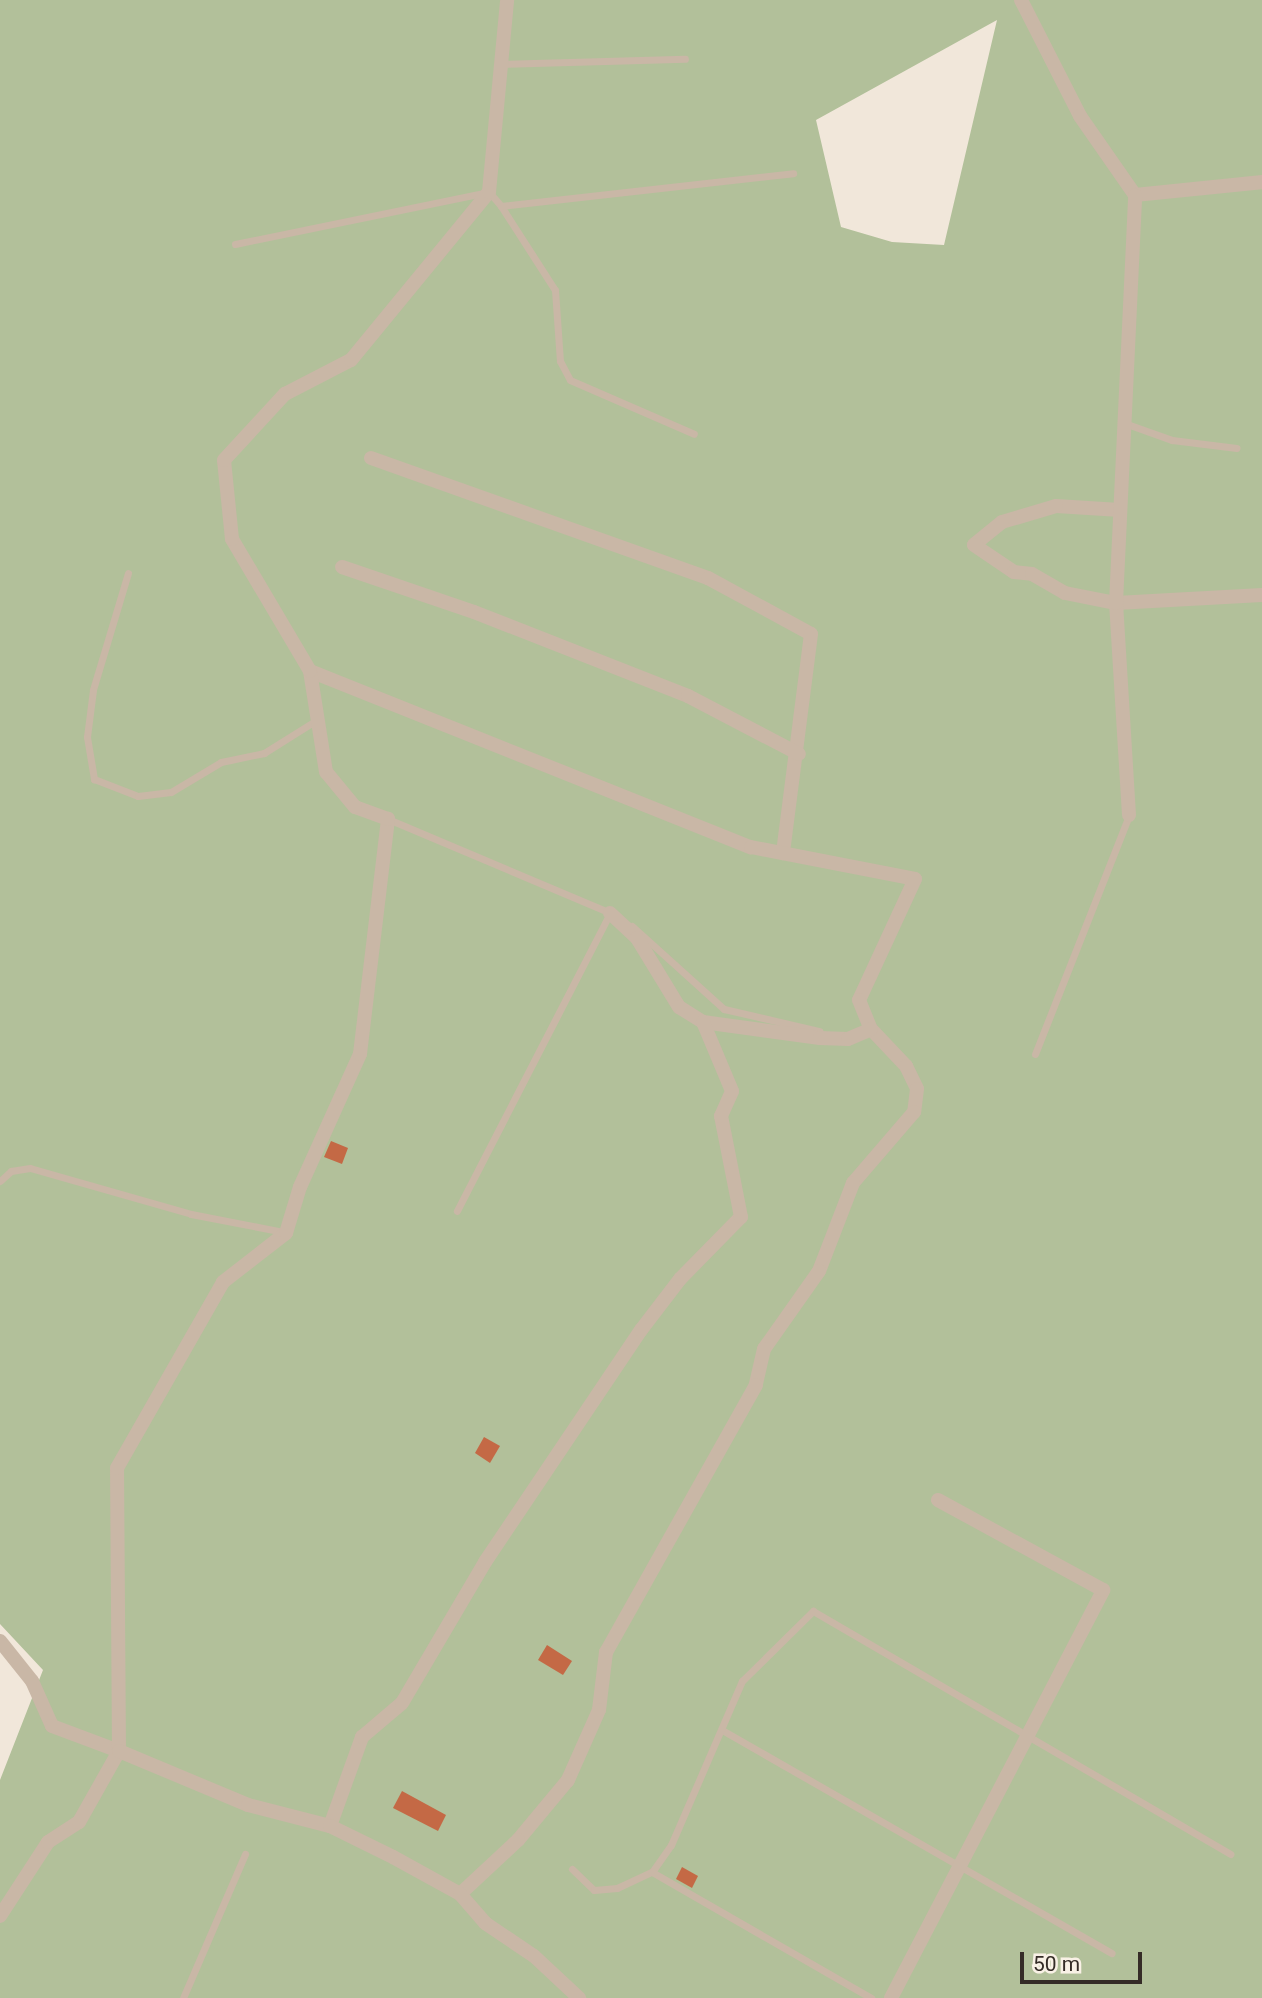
<!DOCTYPE html>
<html>
<head>
<meta charset="utf-8">
<style>
	body { margin:0 }
	#map { position:relative; width:1262px; height:1998px; overflow:hidden; background:#f1e7da; font-family:Roboto,sans-serif }
	div>[style] { position:absolute }
	.green>* { inset:0; background:#b2c09a }
	.building>* { inset:0; background:#c46945 }
	.lane>* { height:7px; margin:-3.5px; padding:0 3.5px; transform-origin:3.5px; border-radius:3.5px; background:#c9b7a6 }
	.street>* { height:14px; margin:-7px; padding:0 7px; transform-origin:7px; border-radius:7px; background:#c9b7a6 }
	span { translate:-50% -50%; white-space:nowrap; text-align:center; line-height:1.15; -webkit-text-stroke:5px #f9f1e6; paint-order:stroke }
	.scale { position:absolute; left:1020px; top:1952px; width:122px; height:32px; box-sizing:border-box; border:4px solid #352c27; border-top:0; padding-left:9px; font-size:21px; line-height:24px; white-space:nowrap; color:#352c27; -webkit-text-stroke:5px #f9f1e6; paint-order:stroke }
</style>
</head>
<body>
<div id="map">
	<div class="green">
		<div style="clip-path:polygon(evenodd,0 0,1262px 0,1262px 1998px,0 1998px,0 1780px,43px 1670px,0 1624px,0 0,997px 20px,944px 245px,892px 242px,841px 227px,816px 120px,997px 20px)"></div>
	</div>
	<div class="building">
		<div style="clip-path:polygon(331px 1141px,348px 1148px,342px 1164px,324px 1157px)"></div>
		<div style="clip-path:polygon(484px 1437px,500px 1446px,490px 1463px,475px 1453px)"></div>
		<div style="clip-path:polygon(547px 1645px,572px 1661px,563px 1675px,538px 1660px)"></div>
		<div style="clip-path:polygon(402px 1791px,446px 1815px,438px 1831px,393px 1808px)"></div>
		<div style="clip-path:polygon(682px 1867px,698px 1876px,692px 1888px,676px 1879px)"></div>
	</div>
	<div class="lane">
		<div style="left:501px;top:64px;width:184px;rotate:-1.6deg"></div>
		<div style="left:501px;top:206px;width:100px;rotate:57.3deg"></div>
		<div style="left:555px;top:290px;width:71px;rotate:86deg"></div>
		<div style="left:560px;top:361px;width:21px;rotate:62deg"></div>
		<div style="left:570px;top:380px;width:135px;rotate:23.5deg"></div>
		<div style="left:235px;top:244px;width:259px;rotate:-11.6deg"></div>
		<div style="left:489px;top:192px;width:18px;rotate:49deg"></div>
		<div style="left:501px;top:206px;width:294px;rotate:-6.4deg"></div>
		<div style="left:1127px;top:424px;width:48px;rotate:19.6deg"></div>
		<div style="left:1172px;top:440px;width:65px;rotate:7deg"></div>
		<div style="left:128px;top:573px;width:122px;rotate:106.7deg"></div>
		<div style="left:93px;top:690px;width:47px;rotate:97.3deg"></div>
		<div style="left:87px;top:737px;width:43px;rotate:80.5deg"></div>
		<div style="left:94px;top:779px;width:47px;rotate:21.1deg"></div>
		<div style="left:138px;top:796px;width:33px;rotate:-7deg"></div>
		<div style="left:171px;top:792px;width:58px;rotate:-31deg"></div>
		<div style="left:221px;top:762px;width:44px;rotate:-11.8deg"></div>
		<div style="left:264px;top:753px;width:60px;rotate:-32.1deg"></div>
		<div style="left:388px;top:819px;width:241px;rotate:22.9deg"></div>
		<div style="left:610px;top:913px;width:335px;rotate:117.2deg"></div>
		<div style="left:632px;top:926px;width:124px;rotate:42.1deg"></div>
		<div style="left:724px;top:1009px;width:98px;rotate:13deg"></div>
		<div style="left:1035px;top:1054px;width:257px;rotate:-68.5deg"></div>
		<div style="left:0;top:1181px;width:15px;rotate:-42deg"></div>
		<div style="left:11px;top:1171px;width:19px;rotate:-9deg"></div>
		<div style="left:30px;top:1168px;width:167px;rotate:15.9deg"></div>
		<div style="left:191px;top:1214px;width:95px;rotate:11deg"></div>
		<div style="left:722px;top:1730px;width:449px;rotate:29.8deg"></div>
		<div style="left:572px;top:1869px;width:30px;rotate:44deg"></div>
		<div style="left:594px;top:1890px;width:23px;rotate:-5deg"></div>
		<div style="left:617px;top:1888px;width:38px;rotate:-25deg"></div>
		<div style="left:652px;top:1872px;width:33px;rotate:-55deg"></div>
		<div style="left:671px;top:1845px;width:179px;rotate:-66.6deg"></div>
		<div style="left:742px;top:1681px;width:100px;rotate:-44.6deg"></div>
		<div style="left:813px;top:1611px;width:483px;rotate:30.2deg"></div>
		<div style="left:652px;top:1872px;width:253px;rotate:29.9deg"></div>
		<div style="left:183px;top:1998px;width:157px;rotate:-66.7deg"></div>
	</div>
	<div class="street">
		<div style="left:1021px;top:0;width:130px;rotate:63deg"></div>
		<div style="left:1080px;top:116px;width:96px;rotate:55.2deg"></div>
		<div style="left:1135px;top:195px;width:128px;rotate:-5.8deg"></div>
		<div style="left:371px;top:458px;width:358px;rotate:19.6deg"></div>
		<div style="left:708px;top:578px;width:117px;rotate:28.5deg"></div>
		<div style="left:811px;top:634px;width:221px;rotate:97.3deg"></div>
		<div style="left:1120px;top:510px;width:64px;rotate:-176.4deg"></div>
		<div style="left:1056px;top:506px;width:56px;rotate:163.5deg"></div>
		<div style="left:1002px;top:522px;width:36px;rotate:141deg"></div>
		<div style="left:974px;top:545px;width:48px;rotate:34deg"></div>
		<div style="left:1014px;top:572px;width:18px;rotate:6deg"></div>
		<div style="left:1032px;top:574px;width:38px;rotate:30deg"></div>
		<div style="left:1065px;top:593px;width:52px;rotate:11.1deg"></div>
		<div style="left:1116px;top:603px;width:146px;rotate:-3.1deg"></div>
		<div style="left:342px;top:567px;width:139px;rotate:18.8deg"></div>
		<div style="left:474px;top:612px;width:230px;rotate:21.4deg"></div>
		<div style="left:688px;top:696px;width:125px;rotate:27.6deg"></div>
		<div style="left:310px;top:671px;width:475px;rotate:21.8deg"></div>
		<div style="left:751px;top:847px;width:167px;rotate:11deg"></div>
		<div style="left:915px;top:879px;width:133px;rotate:114.8deg"></div>
		<div style="left:859px;top:1000px;width:31px;rotate:68deg"></div>
		<div style="left:871px;top:1029px;width:51px;rotate:46.6deg"></div>
		<div style="left:906px;top:1066px;width:25px;rotate:64deg"></div>
		<div style="left:917px;top:1089px;width:23px;rotate:97deg"></div>
		<div style="left:914px;top:1112px;width:94px;rotate:130.7deg"></div>
		<div style="left:853px;top:1183px;width:94px;rotate:111.1deg"></div>
		<div style="left:819px;top:1271px;width:95px;rotate:125.2deg"></div>
		<div style="left:764px;top:1349px;width:37px;rotate:103deg"></div>
		<div style="left:756px;top:1385px;width:306px;rotate:119.3deg"></div>
		<div style="left:606px;top:1652px;width:58px;rotate:96.9deg"></div>
		<div style="left:599px;top:1710px;width:77px;rotate:113.9deg"></div>
		<div style="left:568px;top:1780px;width:78px;rotate:129.8deg"></div>
		<div style="left:518px;top:1840px;width:79px;rotate:137deg"></div>
		<div style="left:1129px;top:815px;width:212px;rotate:-93.5deg"></div>
		<div style="left:1116px;top:603px;width:408px;rotate:-87.3deg"></div>
		<div style="left:610px;top:913px;width:37px;rotate:43deg"></div>
		<div style="left:637px;top:938px;width:81px;rotate:58.7deg"></div>
		<div style="left:679px;top:1007px;width:28px;rotate:32deg"></div>
		<div style="left:703px;top:1022px;width:118px;rotate:7.8deg"></div>
		<div style="left:820px;top:1038px;width:28px;rotate:2deg"></div>
		<div style="left:848px;top:1039px;width:25px;rotate:-23deg"></div>
		<div style="left:0;top:1641px;width:51px;rotate:51.3deg"></div>
		<div style="left:32px;top:1681px;width:49px;rotate:66deg"></div>
		<div style="left:52px;top:1726px;width:72px;rotate:20.5deg"></div>
		<div style="left:119px;top:1751px;width:283px;rotate:-90.4deg"></div>
		<div style="left:117px;top:1468px;width:214px;rotate:-60.3deg"></div>
		<div style="left:223px;top:1282px;width:80px;rotate:-37.9deg"></div>
		<div style="left:286px;top:1233px;width:48px;rotate:-73.1deg"></div>
		<div style="left:300px;top:1187px;width:146px;rotate:-65.7deg"></div>
		<div style="left:360px;top:1054px;width:237px;rotate:-83.2deg"></div>
		<div style="left:388px;top:819px;width:35px;rotate:-160deg"></div>
		<div style="left:355px;top:807px;width:45px;rotate:-129.6deg"></div>
		<div style="left:326px;top:772px;width:102px;rotate:-99deg"></div>
		<div style="left:310px;top:671px;width:153px;rotate:-120.6deg"></div>
		<div style="left:232px;top:539px;width:79px;rotate:-95.8deg"></div>
		<div style="left:224px;top:460px;width:90px;rotate:-47.3deg"></div>
		<div style="left:285px;top:394px;width:74px;rotate:-27.3deg"></div>
		<div style="left:351px;top:360px;width:217px;rotate:-50.6deg"></div>
		<div style="left:489px;top:192px;width:193px;rotate:-84.6deg"></div>
		<div style="left:330px;top:1826px;width:95px;rotate:-70.2deg"></div>
		<div style="left:362px;top:1737px;width:52px;rotate:-40.4deg"></div>
		<div style="left:402px;top:1703px;width:164px;rotate:-59.5deg"></div>
		<div style="left:485px;top:1562px;width:280px;rotate:-56.1deg"></div>
		<div style="left:641px;top:1330px;width:64px;rotate:-52.6deg"></div>
		<div style="left:680px;top:1279px;width:87px;rotate:-45.5deg"></div>
		<div style="left:741px;top:1217px;width:103px;rotate:-101.2deg"></div>
		<div style="left:721px;top:1116px;width:27px;rotate:-66deg"></div>
		<div style="left:732px;top:1091px;width:75px;rotate:-112.8deg"></div>
		<div style="left:0;top:1916px;width:88px;rotate:-57deg"></div>
		<div style="left:48px;top:1842px;width:37px;rotate:-33deg"></div>
		<div style="left:79px;top:1822px;width:81px;rotate:-60.6deg"></div>
		<div style="left:119px;top:1751px;width:140px;rotate:22.7deg"></div>
		<div style="left:248px;top:1805px;width:85px;rotate:14.4deg"></div>
		<div style="left:330px;top:1826px;width:70px;rotate:26.2deg"></div>
		<div style="left:393px;top:1857px;width:77px;rotate:28.9deg"></div>
		<div style="left:460px;top:1894px;width:38px;rotate:49deg"></div>
		<div style="left:485px;top:1923px;width:59px;rotate:34deg"></div>
		<div style="left:534px;top:1956px;width:62px;rotate:43deg"></div>
		<div style="left:891px;top:1998px;width:460px;rotate:-62.5deg"></div>
		<div style="left:1103px;top:1590px;width:188px;rotate:-151.4deg"></div>
	</div>
	<div class="scale">50 m</div>
</div>
</body>
</html>
